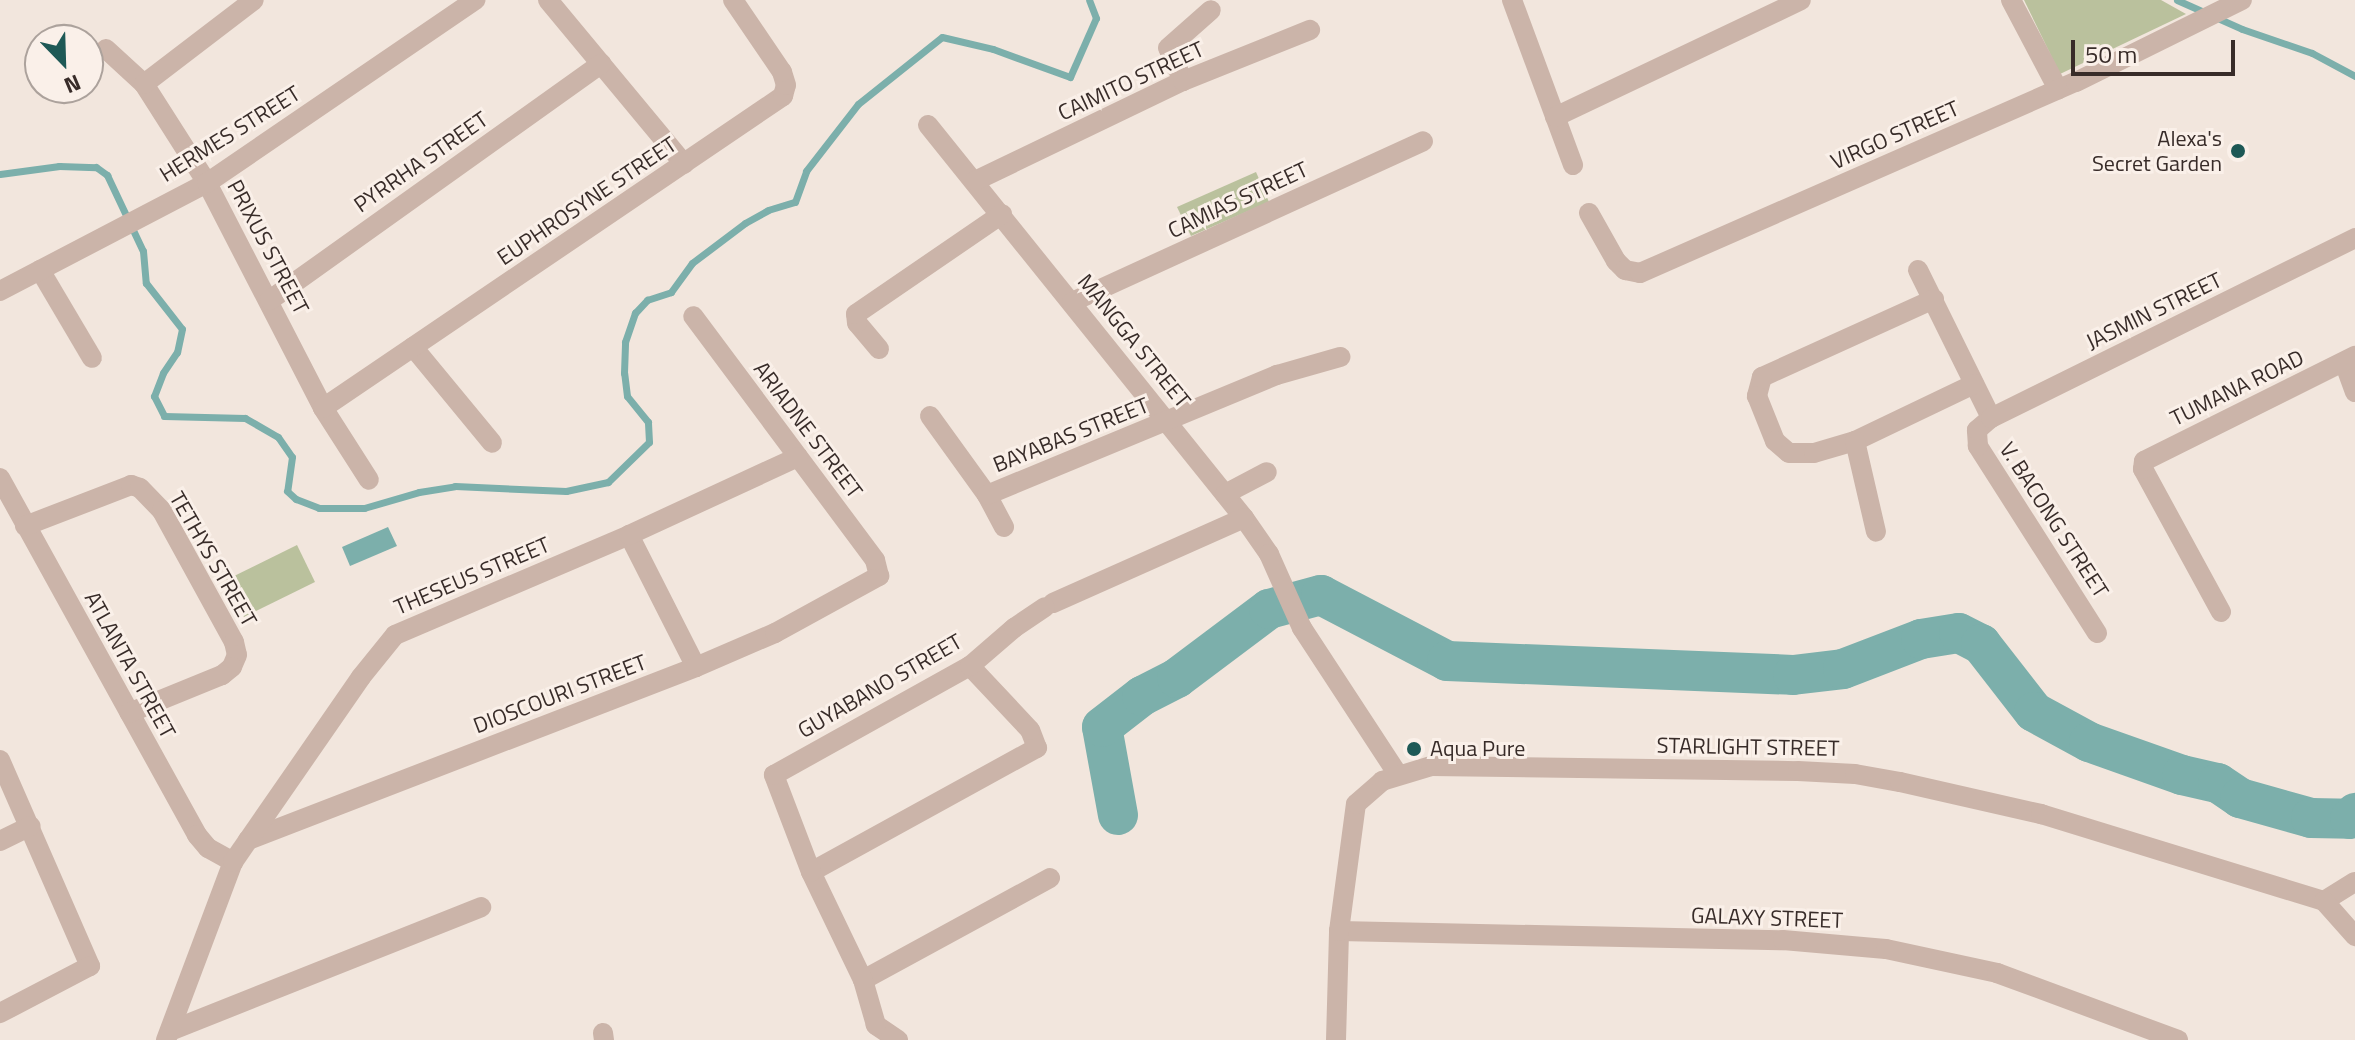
<!DOCTYPE html>
<html>
<head>
<meta charset="utf-8">
<style>
	body { margin:0 }
	#map { position:relative; width:2355px; height:1040px; overflow:hidden; background:#f2e6dd; font-family:"Titillium Web",sans-serif }
	div>[style] { position:absolute }
	.green>* { inset:0; background:#bac19d }
	.water>* { inset:0; background:#7cafab }
	.stream>* { height:7px; margin:-3.5px; padding:0 3.5px; transform-origin:3.5px; border-radius:3.5px; background:#7cafab }
	.river>* { height:40px; margin:-20px; padding:0 20px; transform-origin:20px; border-radius:20px; background:#7cafab }
	.minor>* { height:20px; margin:-10px; padding:0 10px; transform-origin:10px; border-radius:10px; background:#cbb4a9 }
	.dots>* { width:22px; height:22px; translate:-50% -50%; box-sizing:border-box; border:4px solid #faf0e9; border-radius:50% }
	span { translate:-50% -50%; white-space:nowrap; text-align:center; line-height:1.15; -webkit-text-stroke:6px #faf0e9; paint-order:stroke }
	.street-label { font-size:22px; color:#382c29 }
	.poi-label { font-size:22px; color:#382c29 }
	.right { translate:-100% -50%; text-align:right }
	.left { translate:0 -50%; text-align:left }
	.north { position:absolute; left:24px; top:24px; width:80px; height:80px; box-sizing:border-box; background:#faf0e9; border:2px solid #aca29c; border-radius:50%; rotate:157deg; font-size:22px; font-weight:700; line-height:32px; text-align:center; color:#382c29 }
	.north::after { content:''; display:block; margin:auto; width:28px; height:36px; background:#1e5956; clip-path:polygon(50% 0,100% 100%,50% 72%,0 100%) }
	.scale { position:absolute; left:2071px; top:40px; width:164px; height:36px; box-sizing:border-box; border:4px solid #382c29; border-top:0; padding-left:10px; font-size:24px; line-height:28px; white-space:nowrap; color:#382c29; -webkit-text-stroke:6px #faf0e9; paint-order:stroke }
</style>
</head>
<body>
<div id="map">
	<div class="green">
		<div style="clip-path:polygon(2024px 0,2161px 0,2186px 14px,2060px 74px)"></div>
		<div style="clip-path:polygon(1256px 172px,1269px 202px,1191px 236px,1177px 207px)"></div>
		<div style="clip-path:polygon(297px 545px,315px 582px,244px 617px,226px 580px)"></div>
	</div>
	<div class="water">
		<div style="clip-path:polygon(388px 527px,397px 546px,350px 566px,342px 547px)"></div>
	</div>
	<div class="stream">
		<div style="left:2177px;top:0;width:71px;rotate:24deg"></div>
		<div style="left:2242px;top:29px;width:74px;rotate:18.9deg"></div>
		<div style="left:2312px;top:53px;width:49px;rotate:28.1deg"></div>
		<div style="left:0;top:174px;width:60px;rotate:-7.7deg"></div>
		<div style="left:59px;top:166px;width:37px;rotate:2deg"></div>
		<div style="left:96px;top:167px;width:14px;rotate:36deg"></div>
		<div style="left:107px;top:175px;width:84px;rotate:64.7deg"></div>
		<div style="left:143px;top:251px;width:32px;rotate:85deg"></div>
		<div style="left:146px;top:283px;width:58px;rotate:52deg"></div>
		<div style="left:182px;top:329px;width:24px;rotate:102deg"></div>
		<div style="left:177px;top:352px;width:25px;rotate:124deg"></div>
		<div style="left:163px;top:373px;width:25px;rotate:111deg"></div>
		<div style="left:154px;top:396px;width:22px;rotate:63deg"></div>
		<div style="left:164px;top:416px;width:81px;rotate:1.4deg"></div>
		<div style="left:245px;top:418px;width:38px;rotate:30deg"></div>
		<div style="left:278px;top:437px;width:24px;rotate:55deg"></div>
		<div style="left:292px;top:457px;width:34px;rotate:98deg"></div>
		<div style="left:287px;top:491px;width:12px;rotate:42deg"></div>
		<div style="left:296px;top:499px;width:25px;rotate:21deg"></div>
		<div style="left:319px;top:508px;width:45px"></div>
		<div style="left:364px;top:508px;width:57px;rotate:-16.2deg"></div>
		<div style="left:419px;top:492px;width:36px;rotate:-9deg"></div>
		<div style="left:455px;top:486px;width:111px;rotate:2.6deg"></div>
		<div style="left:566px;top:491px;width:43px;rotate:-12.1deg"></div>
		<div style="left:608px;top:482px;width:57px;rotate:-44.3deg"></div>
		<div style="left:649px;top:442px;width:20px;rotate:-93deg"></div>
		<div style="left:648px;top:422px;width:33px;rotate:-129deg"></div>
		<div style="left:627px;top:396px;width:23px;rotate:-97deg"></div>
		<div style="left:624px;top:373px;width:31px;rotate:-88deg"></div>
		<div style="left:625px;top:342px;width:31px;rotate:-71deg"></div>
		<div style="left:635px;top:313px;width:18px;rotate:-47deg"></div>
		<div style="left:647px;top:300px;width:25px;rotate:-18deg"></div>
		<div style="left:671px;top:292px;width:36px;rotate:-54deg"></div>
		<div style="left:692px;top:263px;width:66px;rotate:-37deg"></div>
		<div style="left:745px;top:223px;width:26px;rotate:-29deg"></div>
		<div style="left:768px;top:210px;width:28px;rotate:-17deg"></div>
		<div style="left:795px;top:202px;width:33px;rotate:-70deg"></div>
		<div style="left:806px;top:171px;width:85px;rotate:-52.2deg"></div>
		<div style="left:858px;top:104px;width:107px;rotate:-38.6deg"></div>
		<div style="left:942px;top:37px;width:52px;rotate:13.2deg"></div>
		<div style="left:993px;top:49px;width:82px;rotate:20deg"></div>
		<div style="left:1070px;top:77px;width:64px;rotate:-66.2deg"></div>
		<div style="left:1096px;top:18px;width:19px;rotate:-111deg"></div>
	</div>
	<div class="river">
		<div style="left:1118px;top:815px;width:89px;rotate:-100.3deg"></div>
		<div style="left:1102px;top:727px;width:51px;rotate:-37.8deg"></div>
		<div style="left:1142px;top:696px;width:39px;rotate:-27deg"></div>
		<div style="left:1177px;top:678px;width:115px;rotate:-36.9deg"></div>
		<div style="left:1269px;top:609px;width:54px;rotate:-15.1deg"></div>
		<div style="left:1321px;top:595px;width:142px;rotate:27.6deg"></div>
		<div style="left:1447px;top:661px;width:346px;rotate:2.3deg"></div>
		<div style="left:1793px;top:675px;width:50px;rotate:-6.8deg"></div>
		<div style="left:1843px;top:669px;width:84px;rotate:-21deg"></div>
		<div style="left:1921px;top:639px;width:38px;rotate:-9deg"></div>
		<div style="left:1959px;top:633px;width:25px;rotate:27deg"></div>
		<div style="left:1981px;top:644px;width:86px;rotate:52.1deg"></div>
		<div style="left:2034px;top:712px;width:63px;rotate:28.6deg"></div>
		<div style="left:2089px;top:742px;width:99px;rotate:19.5deg"></div>
		<div style="left:2182px;top:775px;width:37px;rotate:13deg"></div>
		<div style="left:2218px;top:783px;width:27px;rotate:34deg"></div>
		<div style="left:2240px;top:798px;width:74px;rotate:15.7deg"></div>
		<div style="left:2311px;top:818px;width:39px;rotate:1deg"></div>
		<div style="left:2350px;top:819px;width:8px;rotate:-50deg"></div>
	</div>
	<div class="minor">
		<div style="left:548px;top:0;width:213px;rotate:50.3deg"></div>
		<div style="left:1512px;top:0;width:176px;rotate:69.7deg"></div>
		<div style="left:2011px;top:0;width:101px;rotate:62.2deg"></div>
		<div style="left:106px;top:49px;width:52px;rotate:42.6deg"></div>
		<div style="left:144px;top:84px;width:117px;rotate:57.5deg"></div>
		<div style="left:207px;top:183px;width:253px;rotate:62.7deg"></div>
		<div style="left:323px;top:408px;width:85px;rotate:57.4deg"></div>
		<div style="left:1183px;top:81px;width:36px;rotate:-114deg"></div>
		<div style="left:1168px;top:48px;width:57px;rotate:-41.5deg"></div>
		<div style="left:144px;top:84px;width:138px;rotate:-37.4deg"></div>
		<div style="left:1555px;top:117px;width:272px;rotate:-25.4deg"></div>
		<div style="left:928px;top:125px;width:504px;rotate:51.2deg"></div>
		<div style="left:1244px;top:518px;width:44px;rotate:55.2deg"></div>
		<div style="left:1269px;top:554px;width:81px;rotate:66deg"></div>
		<div style="left:1302px;top:628px;width:173px;rotate:56.8deg"></div>
		<div style="left:975px;top:181px;width:231px;rotate:-25.7deg"></div>
		<div style="left:1183px;top:81px;width:137px;rotate:-21.9deg"></div>
		<div style="left:1589px;top:213px;width:55px;rotate:60.6deg"></div>
		<div style="left:1616px;top:261px;width:13px;rotate:45deg"></div>
		<div style="left:1625px;top:270px;width:15px;rotate:11deg"></div>
		<div style="left:1640px;top:273px;width:476px;rotate:-23.7deg"></div>
		<div style="left:2076px;top:82px;width:185px;rotate:-26.3deg"></div>
		<div style="left:40px;top:270px;width:102px;rotate:59.4deg"></div>
		<div style="left:1918px;top:270px;width:165px;rotate:63.7deg"></div>
		<div style="left:0;top:291px;width:233px;rotate:-27.6deg"></div>
		<div style="left:207px;top:183px;width:325px;rotate:-34.3deg"></div>
		<div style="left:1934px;top:299px;width:189px;rotate:155.6deg"></div>
		<div style="left:1762px;top:377px;width:20px;rotate:105deg"></div>
		<div style="left:1757px;top:396px;width:48px;rotate:68.2deg"></div>
		<div style="left:1775px;top:441px;width:18px;rotate:41deg"></div>
		<div style="left:1789px;top:453px;width:25px"></div>
		<div style="left:1814px;top:453px;width:43px;rotate:-16.3deg"></div>
		<div style="left:1855px;top:441px;width:132px;rotate:-25.6deg"></div>
		<div style="left:270px;top:300px;width:407px;rotate:-35.5deg"></div>
		<div style="left:1072px;top:302px;width:386px;rotate:-24.6deg"></div>
		<div style="left:413px;top:347px;width:124px;rotate:50.5deg"></div>
		<div style="left:879px;top:349px;width:34px;rotate:-130deg"></div>
		<div style="left:857px;top:323px;width:9px;rotate:-96deg"></div>
		<div style="left:856px;top:314px;width:177px;rotate:-34.4deg"></div>
		<div style="left:2344px;top:362px;width:32px;rotate:70deg"></div>
		<div style="left:323px;top:408px;width:556px;rotate:-34.15deg"></div>
		<div style="left:783px;top:96px;width:11px;rotate:-75deg"></div>
		<div style="left:786px;top:85px;width:14px;rotate:-107deg"></div>
		<div style="left:782px;top:72px;width:87px;rotate:-124.2deg"></div>
		<div style="left:930px;top:416px;width:97px;rotate:54.2deg"></div>
		<div style="left:1855px;top:441px;width:93px;rotate:77deg"></div>
		<div style="left:0;top:478px;width:408px;rotate:61.1deg"></div>
		<div style="left:197px;top:835px;width:17px;rotate:50deg"></div>
		<div style="left:208px;top:848px;width:29px;rotate:29deg"></div>
		<div style="left:1225px;top:494px;width:47px;rotate:-27.6deg"></div>
		<div style="left:25px;top:526px;width:114px;rotate:-21.1deg"></div>
		<div style="left:131px;top:485px;width:9px;rotate:18deg"></div>
		<div style="left:140px;top:488px;width:32px;rotate:46deg"></div>
		<div style="left:162px;top:511px;width:149px;rotate:61.2deg"></div>
		<div style="left:234px;top:642px;width:13px;rotate:77deg"></div>
		<div style="left:237px;top:655px;width:13px;rotate:113deg"></div>
		<div style="left:232px;top:667px;width:13px;rotate:141deg"></div>
		<div style="left:222px;top:675px;width:100px;rotate:157.8deg"></div>
		<div style="left:1004px;top:527px;width:36px;rotate:-118deg"></div>
		<div style="left:987px;top:495px;width:314px;rotate:-22.5deg"></div>
		<div style="left:1277px;top:375px;width:66px;rotate:-15.9deg"></div>
		<div style="left:629px;top:535px;width:148px;rotate:63.1deg"></div>
		<div style="left:1053px;top:603px;width:209px;rotate:-24deg"></div>
		<div style="left:2221px;top:612px;width:163px;rotate:-118.6deg"></div>
		<div style="left:2143px;top:469px;width:8px;rotate:-83deg"></div>
		<div style="left:2144px;top:461px;width:236px;rotate:-26.5deg"></div>
		<div style="left:2097px;top:633px;width:222px;rotate:-122.5deg"></div>
		<div style="left:1978px;top:446px;width:16px;rotate:-94deg"></div>
		<div style="left:1977px;top:430px;width:18px;rotate:-41deg"></div>
		<div style="left:1991px;top:418px;width:406px;rotate:-26.3deg"></div>
		<div style="left:0;top:760px;width:225px;rotate:66.4deg"></div>
		<div style="left:90px;top:966px;width:102px;rotate:152.4deg"></div>
		<div style="left:248px;top:840px;width:480px;rotate:-21.1deg"></div>
		<div style="left:696px;top:667px;width:86px;rotate:-23.3deg"></div>
		<div style="left:775px;top:633px;width:119px;rotate:-28.7deg"></div>
		<div style="left:879px;top:576px;width:16px;rotate:-104deg"></div>
		<div style="left:875px;top:560px;width:304px;rotate:-126.7deg"></div>
		<div style="left:0;top:841px;width:34px;rotate:-26deg"></div>
		<div style="left:811px;top:872px;width:258px;rotate:-28.8deg"></div>
		<div style="left:1037px;top:748px;width:19px;rotate:-111deg"></div>
		<div style="left:1030px;top:730px;width:88px;rotate:-133.2deg"></div>
		<div style="left:2324px;top:901px;width:36px;rotate:-32deg"></div>
		<div style="left:1339px;top:931px;width:444px;rotate:1.2deg"></div>
		<div style="left:1783px;top:940px;width:103px;rotate:5deg"></div>
		<div style="left:1886px;top:949px;width:114px;rotate:12.2deg"></div>
		<div style="left:1997px;top:973px;width:193px;rotate:20.3deg"></div>
		<div style="left:863px;top:980px;width:213px;rotate:-28.6deg"></div>
		<div style="left:170px;top:1031px;width:335px;rotate:-21.7deg"></div>
		<div style="left:603px;top:1033px;width:7px;rotate:82deg"></div>
		<div style="left:166px;top:1040px;width:190px;rotate:-69.4deg"></div>
		<div style="left:233px;top:862px;width:225px;rotate:-55.3deg"></div>
		<div style="left:361px;top:677px;width:54px;rotate:-51deg"></div>
		<div style="left:395px;top:635px;width:254px;rotate:-23.1deg"></div>
		<div style="left:629px;top:535px;width:186px;rotate:-24.8deg"></div>
		<div style="left:898px;top:1040px;width:27px;rotate:-146deg"></div>
		<div style="left:876px;top:1025px;width:47px;rotate:-106.1deg"></div>
		<div style="left:863px;top:980px;width:120px;rotate:-115.7deg"></div>
		<div style="left:811px;top:872px;width:104px;rotate:-110.9deg"></div>
		<div style="left:774px;top:775px;width:224px;rotate:-29.1deg"></div>
		<div style="left:970px;top:666px;width:58px;rotate:-40.8deg"></div>
		<div style="left:1014px;top:628px;width:37px;rotate:-34deg"></div>
		<div style="left:1336px;top:1040px;width:109px;rotate:-88.4deg"></div>
		<div style="left:1339px;top:931px;width:128px;rotate:-82.4deg"></div>
		<div style="left:1356px;top:804px;width:35px;rotate:-41deg"></div>
		<div style="left:1382px;top:781px;width:51px;rotate:-17deg"></div>
		<div style="left:1431px;top:766px;width:367px;rotate:0.8deg"></div>
		<div style="left:1798px;top:771px;width:57px;rotate:3deg"></div>
		<div style="left:1855px;top:774px;width:46px;rotate:10.1deg"></div>
		<div style="left:1900px;top:782px;width:145px;rotate:12.8deg"></div>
		<div style="left:2041px;top:814px;width:296px;rotate:17.1deg"></div>
		<div style="left:2324px;top:901px;width:47px;rotate:48.5deg"></div>
	</div>
	<div class="dots">
		<div style="left:2238px;top:151px;background:#1e5956"></div>
		<div style="left:1414px;top:749px;background:#1e5956"></div>
	</div>
	<div class="street-label">
		<span style="left:1131px;top:81px;rotate:-25deg">CAIMITO STREET</span>
		<span style="left:230px;top:134px;rotate:-32deg">HERMES STREET</span>
		<span style="left:1895px;top:135px;rotate:-24deg">VIRGO STREET</span>
		<span style="left:421px;top:162px;rotate:-35deg">PYRRHA STREET</span>
		<span style="left:1238px;top:200px;rotate:-25deg">CAMIAS STREET</span>
		<span style="left:587px;top:201px;rotate:-34deg">EUPHROSYNE STREET</span>
		<span style="left:268px;top:247px;rotate:62deg">PRIXUS STREET</span>
		<span style="left:2154px;top:311px;rotate:-26deg">JASMIN STREET</span>
		<span style="left:1134px;top:341px;rotate:51deg">MANGGA STREET</span>
		<span style="left:2237px;top:388px;rotate:-26deg">TUMANA ROAD</span>
		<span style="left:808px;top:430px;rotate:53deg">ARIADNE STREET</span>
		<span style="left:1071px;top:435px;rotate:-22deg">BAYABAS STREET</span>
		<span style="left:2054px;top:520px;rotate:57deg">V. BACONG STREET</span>
		<span style="left:213px;top:559px;rotate:60deg">TETHYS STREET</span>
		<span style="left:472px;top:576px;rotate:-23deg">THESEUS STREET</span>
		<span style="left:130px;top:665px;rotate:61deg">ATLANTA STREET</span>
		<span style="left:880px;top:686px;rotate:-30deg">GUYABANO STREET</span>
		<span style="left:560px;top:694px;rotate:-21deg">DIOSCOURI STREET</span>
		<span style="left:1748px;top:747px;rotate:1deg">STARLIGHT STREET</span>
		<span style="left:1767px;top:918px;rotate:2deg">GALAXY STREET</span>
	</div>
	<div class="poi-label">
		<span class="right" style="left:2222px;top:151px">Alexa's<br>Secret Garden</span>
		<span class="left" style="left:1430px;top:749px">Aqua Pure</span>
	</div>
	<div class="north">N</div>
	<div class="scale">50 m</div>
</div>
</body>
</html>
